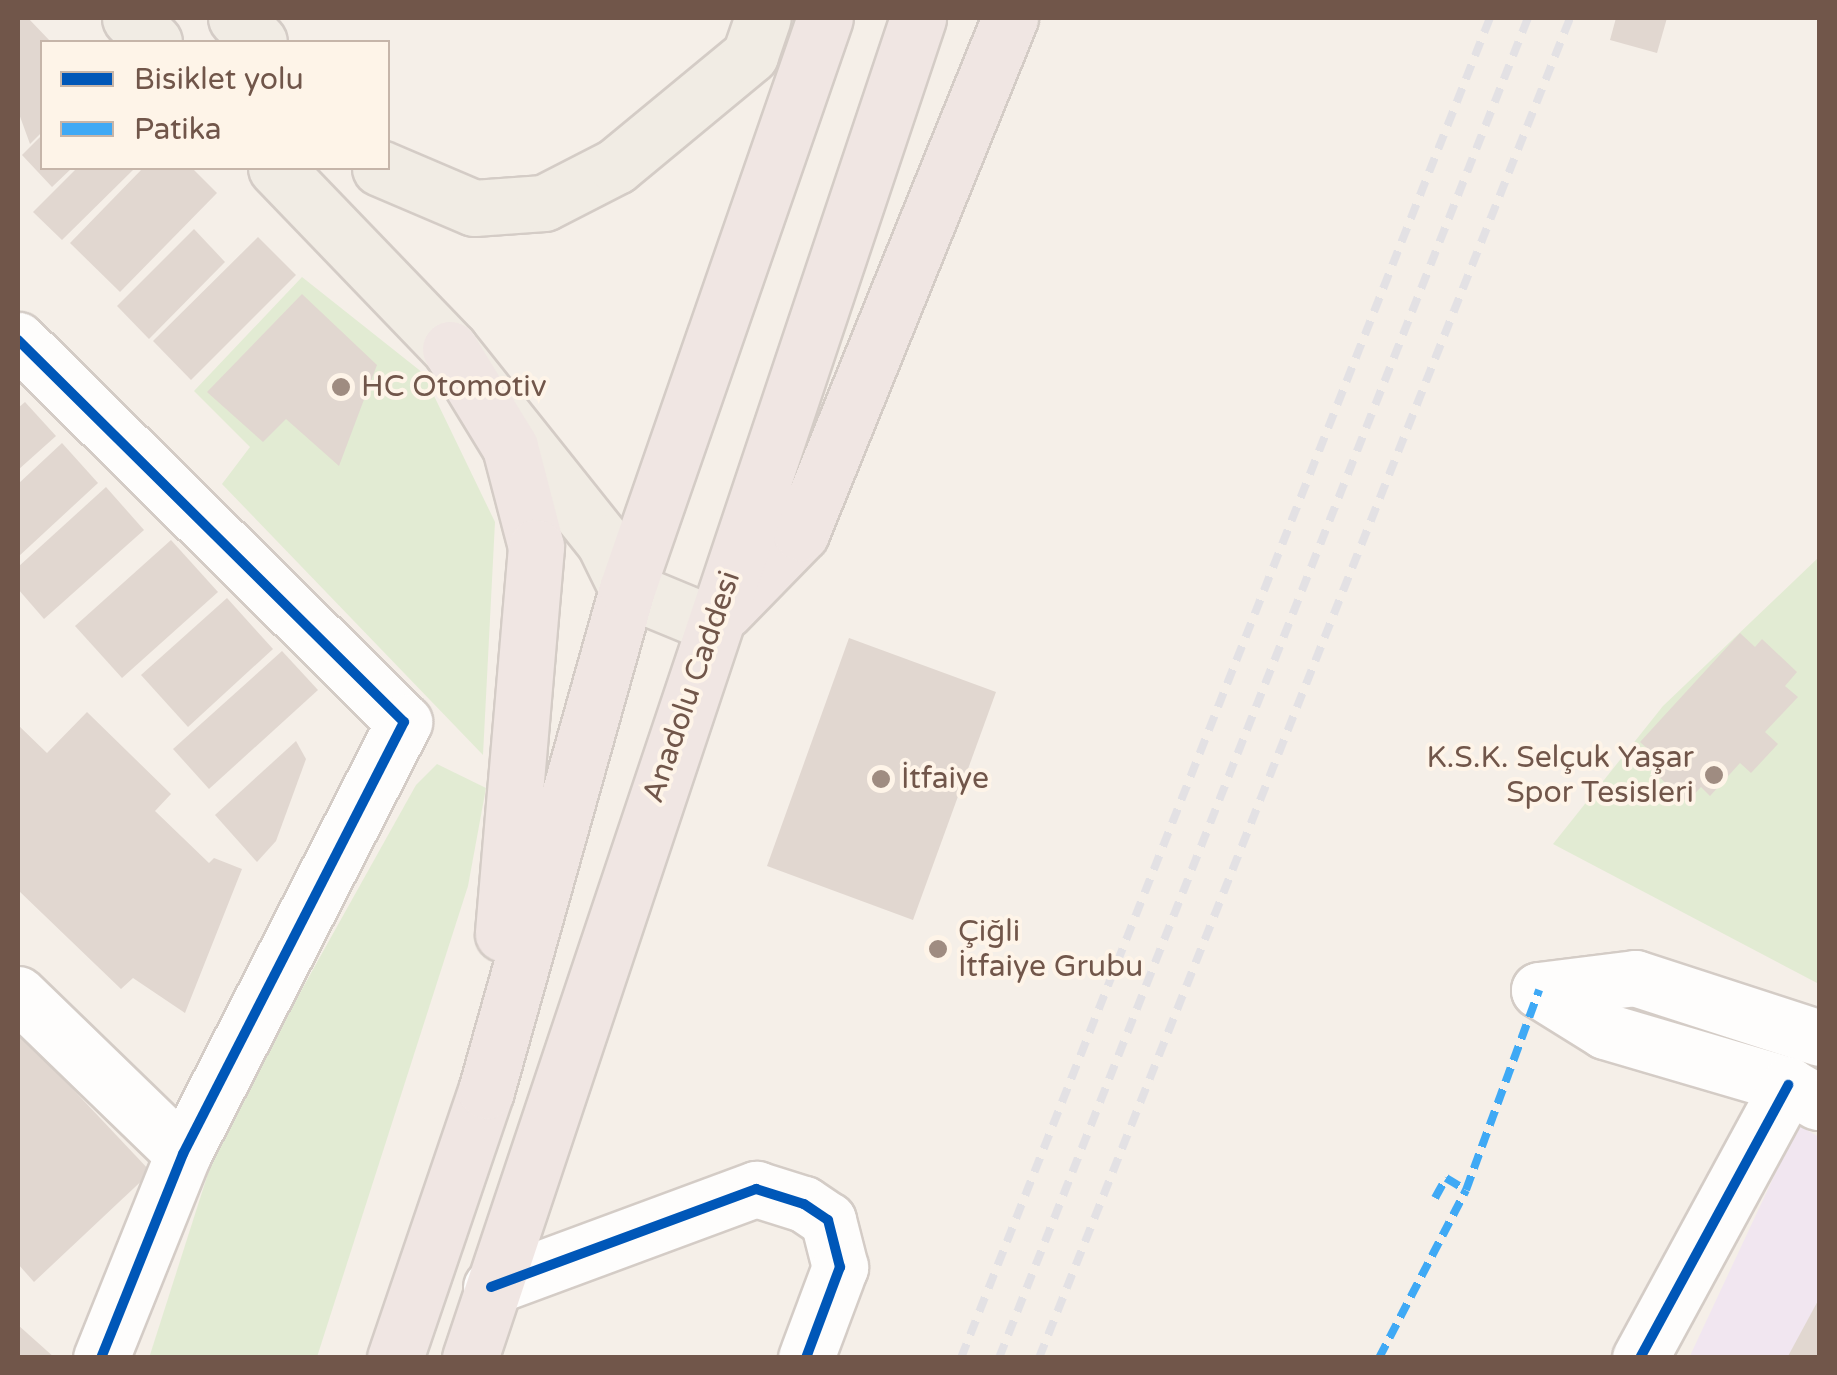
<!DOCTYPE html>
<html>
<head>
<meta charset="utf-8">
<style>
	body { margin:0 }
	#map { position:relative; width:1837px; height:1375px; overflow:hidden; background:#f5efe8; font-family:"Varela Round",sans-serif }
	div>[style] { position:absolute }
	.education>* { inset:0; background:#f1e6f0 }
	.green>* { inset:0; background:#e2ebd3 }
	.building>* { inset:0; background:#e1d7d0 }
	.roads { filter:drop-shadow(2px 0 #d4ccc6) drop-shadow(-2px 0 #d4ccc6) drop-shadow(0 2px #d4ccc6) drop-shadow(0 -2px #d4ccc6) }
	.minor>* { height:55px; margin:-27.5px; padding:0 27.5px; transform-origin:27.5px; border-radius:27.5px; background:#fefdfc }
	.major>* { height:55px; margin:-27.5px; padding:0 27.5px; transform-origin:27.5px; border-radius:27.5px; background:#f1ece4 }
	.highway>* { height:55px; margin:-27.5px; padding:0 27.5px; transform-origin:27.5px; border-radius:27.5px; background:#f0e6e3 }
	.rail>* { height:8px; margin-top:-4px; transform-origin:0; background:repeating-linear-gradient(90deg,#e3e1e4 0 15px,transparent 0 25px) }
	.quiet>* { height:8px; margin-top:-4px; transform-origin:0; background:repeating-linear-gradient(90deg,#3fa9f5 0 15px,transparent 0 23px) }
	.cycleway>* { height:10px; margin:-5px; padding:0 5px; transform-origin:5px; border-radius:5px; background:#0057b8 }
	.dots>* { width:28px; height:28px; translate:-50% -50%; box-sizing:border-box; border:5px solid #fef4e8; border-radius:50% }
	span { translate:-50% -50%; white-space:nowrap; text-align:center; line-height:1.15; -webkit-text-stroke:8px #fef4e8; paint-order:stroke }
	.poi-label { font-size:30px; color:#71564a }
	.left { translate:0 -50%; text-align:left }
	.right { translate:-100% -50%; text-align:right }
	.street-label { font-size:30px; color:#71564a }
	.frame { position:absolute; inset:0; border:20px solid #71564a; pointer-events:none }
	.legend { position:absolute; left:40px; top:40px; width:350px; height:130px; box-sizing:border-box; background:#fef4e8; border:2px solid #c6b5a9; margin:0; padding:12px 18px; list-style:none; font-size:30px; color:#71564a }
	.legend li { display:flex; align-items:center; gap:20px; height:50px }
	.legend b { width:50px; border:2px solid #c6b5a9 }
</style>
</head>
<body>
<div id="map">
	<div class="education">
		<div style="clip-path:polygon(1798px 1125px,1819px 1137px,1819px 1357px,1689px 1358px)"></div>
	</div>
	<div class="green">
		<div style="clip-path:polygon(302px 277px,423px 373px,495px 522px,483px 755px,222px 484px,250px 447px,194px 391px)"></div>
		<div style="clip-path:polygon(1819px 557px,1819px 984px,1553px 844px,1663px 706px)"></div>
		<div style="clip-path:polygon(437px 764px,486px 788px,468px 886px,317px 1357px,149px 1358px,220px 1136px,416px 785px)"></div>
	</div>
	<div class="building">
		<div style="clip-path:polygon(18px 18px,28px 18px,51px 42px,42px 42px,42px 132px,30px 144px,18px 111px)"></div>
		<div style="clip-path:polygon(1616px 18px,1667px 18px,1657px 53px,1610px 40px)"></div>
		<div style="clip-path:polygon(42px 135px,42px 168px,72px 168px,52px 187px,22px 155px)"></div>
		<div style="clip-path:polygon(77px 168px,135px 168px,62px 240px,33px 212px)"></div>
		<div style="clip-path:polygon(143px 168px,192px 168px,217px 193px,120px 292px,70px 243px)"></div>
		<div style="clip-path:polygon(194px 229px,225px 262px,149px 339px,117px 306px)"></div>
		<div style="clip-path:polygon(258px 237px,296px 275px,191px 380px,153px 341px)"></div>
		<div style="clip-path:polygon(302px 294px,377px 365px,339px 466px,286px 419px,263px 442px,207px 392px)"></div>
		<div style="clip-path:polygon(25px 402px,56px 436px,18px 470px,18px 408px)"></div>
		<div style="clip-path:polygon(62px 443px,98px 483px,18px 557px,18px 484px)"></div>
		<div style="clip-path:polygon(106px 487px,144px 530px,44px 619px,18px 589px,18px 567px)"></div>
		<div style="clip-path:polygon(171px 540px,218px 592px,122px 678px,75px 626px)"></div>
		<div style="clip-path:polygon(227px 598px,273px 649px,188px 727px,141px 675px)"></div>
		<div style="clip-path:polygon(1740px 633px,1755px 647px,1762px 639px,1797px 672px,1785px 686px,1798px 697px,1765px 732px,1778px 744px,1751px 773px,1740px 763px,1710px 796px,1701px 787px,1687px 802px,1649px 768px,1658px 758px,1640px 742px)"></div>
		<div style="clip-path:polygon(849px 638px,996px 692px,913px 920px,767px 866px)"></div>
		<div style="clip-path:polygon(282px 651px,318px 690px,209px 789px,173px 749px)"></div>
		<div style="clip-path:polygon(87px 712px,171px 794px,155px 811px,209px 863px,214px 858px,242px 869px,185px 1013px,133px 978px,121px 989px,18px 890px,18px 725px,47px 753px)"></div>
		<div style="clip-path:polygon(296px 741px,306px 759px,276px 841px,257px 862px,215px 815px)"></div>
		<div style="clip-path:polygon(18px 1031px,151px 1172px,34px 1282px,18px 1264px)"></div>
		<div style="clip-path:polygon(1820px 1297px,1820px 1358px,1787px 1358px)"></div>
		<div style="clip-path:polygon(18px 1325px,55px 1358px,18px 1358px)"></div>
	</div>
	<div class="roads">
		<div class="minor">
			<div style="left:18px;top:340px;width:543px;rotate:44.7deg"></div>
			<div style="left:404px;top:722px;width:485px;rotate:117.1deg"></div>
			<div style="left:183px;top:1154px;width:220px;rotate:111.9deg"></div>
			<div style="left:1539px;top:990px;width:78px;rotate:31.8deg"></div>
			<div style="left:1605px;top:1031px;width:191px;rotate:16.4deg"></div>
			<div style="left:1788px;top:1085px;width:34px;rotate:30deg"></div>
			<div style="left:1539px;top:990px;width:97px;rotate:-7.1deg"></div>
			<div style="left:1635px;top:978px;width:194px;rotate:18deg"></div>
			<div style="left:18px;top:994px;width:230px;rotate:44.1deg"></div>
			<div style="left:491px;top:1287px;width:283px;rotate:-20.3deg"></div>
			<div style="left:756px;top:1189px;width:50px;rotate:17.4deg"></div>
			<div style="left:804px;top:1204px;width:29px;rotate:34deg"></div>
			<div style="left:828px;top:1220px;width:49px;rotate:75.7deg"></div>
			<div style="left:840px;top:1267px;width:97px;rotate:110.5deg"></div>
			<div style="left:1640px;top:1358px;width:311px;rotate:-61.5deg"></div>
		</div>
		<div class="major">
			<div style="left:130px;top:18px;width:34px;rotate:45deg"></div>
			<div style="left:236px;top:18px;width:33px;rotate:46deg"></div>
			<div style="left:276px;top:168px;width:251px;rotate:46.1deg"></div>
			<div style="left:450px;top:349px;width:247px;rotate:51.4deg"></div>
			<div style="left:604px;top:542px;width:52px;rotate:63.9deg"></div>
			<div style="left:627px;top:589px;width:92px;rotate:22.4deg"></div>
			<div style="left:380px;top:168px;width:102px;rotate:23.1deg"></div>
			<div style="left:474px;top:208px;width:70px;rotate:-4.1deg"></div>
			<div style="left:544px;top:203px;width:81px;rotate:-27.2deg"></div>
			<div style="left:616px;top:166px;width:174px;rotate:-39.6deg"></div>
			<div style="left:750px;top:55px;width:39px;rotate:-71deg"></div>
		</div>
		<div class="highway">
			<div style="left:450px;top:349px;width:115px;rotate:58.5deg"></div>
			<div style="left:510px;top:447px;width:103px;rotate:75.4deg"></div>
			<div style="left:536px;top:547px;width:388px;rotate:94.9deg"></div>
			<div style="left:725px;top:611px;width:109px;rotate:-45.7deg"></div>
			<div style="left:801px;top:533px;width:556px;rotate:-67.91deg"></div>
			<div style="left:395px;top:1358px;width:282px;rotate:-71.2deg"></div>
			<div style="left:486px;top:1091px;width:521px;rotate:-74.31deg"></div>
			<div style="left:627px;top:589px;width:604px;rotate:-70.88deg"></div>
			<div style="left:470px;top:1358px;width:1413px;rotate:-71.51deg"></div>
		</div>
	</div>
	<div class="rail">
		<div style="left:961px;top:1358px;width:1441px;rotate:-68.46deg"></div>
		<div style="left:999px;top:1358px;width:1441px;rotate:-68.46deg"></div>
		<div style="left:1039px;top:1358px;width:1441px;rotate:-68.38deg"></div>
	</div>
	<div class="quiet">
		<div style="left:1435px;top:1198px;width:23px;rotate:-61deg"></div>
		<div style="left:1446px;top:1178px;width:23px;rotate:31deg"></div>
		<div style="left:1379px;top:1358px;width:189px;rotate:-62.6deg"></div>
		<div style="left:1466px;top:1190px;width:213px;rotate:-69.9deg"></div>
	</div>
	<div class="cycleway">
		<div style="left:18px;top:340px;width:543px;rotate:44.7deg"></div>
		<div style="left:404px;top:722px;width:485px;rotate:117.1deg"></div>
		<div style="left:183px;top:1154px;width:220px;rotate:111.9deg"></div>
		<div style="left:491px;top:1287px;width:283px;rotate:-20.3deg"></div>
		<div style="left:756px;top:1189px;width:50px;rotate:17.4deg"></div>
		<div style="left:804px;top:1204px;width:29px;rotate:34deg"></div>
		<div style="left:828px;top:1220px;width:49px;rotate:75.7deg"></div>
		<div style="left:840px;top:1267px;width:97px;rotate:110.5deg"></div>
		<div style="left:1640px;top:1358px;width:311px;rotate:-61.5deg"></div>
	</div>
	<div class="dots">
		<div style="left:341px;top:387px;background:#9f8c81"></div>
		<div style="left:1714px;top:775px;background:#9f8c81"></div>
		<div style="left:881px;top:779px;background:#9f8c81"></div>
		<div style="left:938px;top:949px;background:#9f8c81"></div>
	</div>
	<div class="poi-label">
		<span class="left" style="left:361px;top:387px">HC Otomotiv</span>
		<span class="right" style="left:1694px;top:775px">K.S.K. Selçuk Yaşar<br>Spor Tesisleri</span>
		<span class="left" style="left:901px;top:779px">İtfaiye</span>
		<span class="left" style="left:958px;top:949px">Çiğli<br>İtfaiye Grubu</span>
	</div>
	<div class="street-label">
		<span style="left:692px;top:687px;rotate:-71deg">Anadolu Caddesi</span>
	</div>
	<div class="frame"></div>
	<ul class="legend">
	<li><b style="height:12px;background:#0057b8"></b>Bisiklet yolu</li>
	<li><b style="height:12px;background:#3fa9f5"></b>Patika</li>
	</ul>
</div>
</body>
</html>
